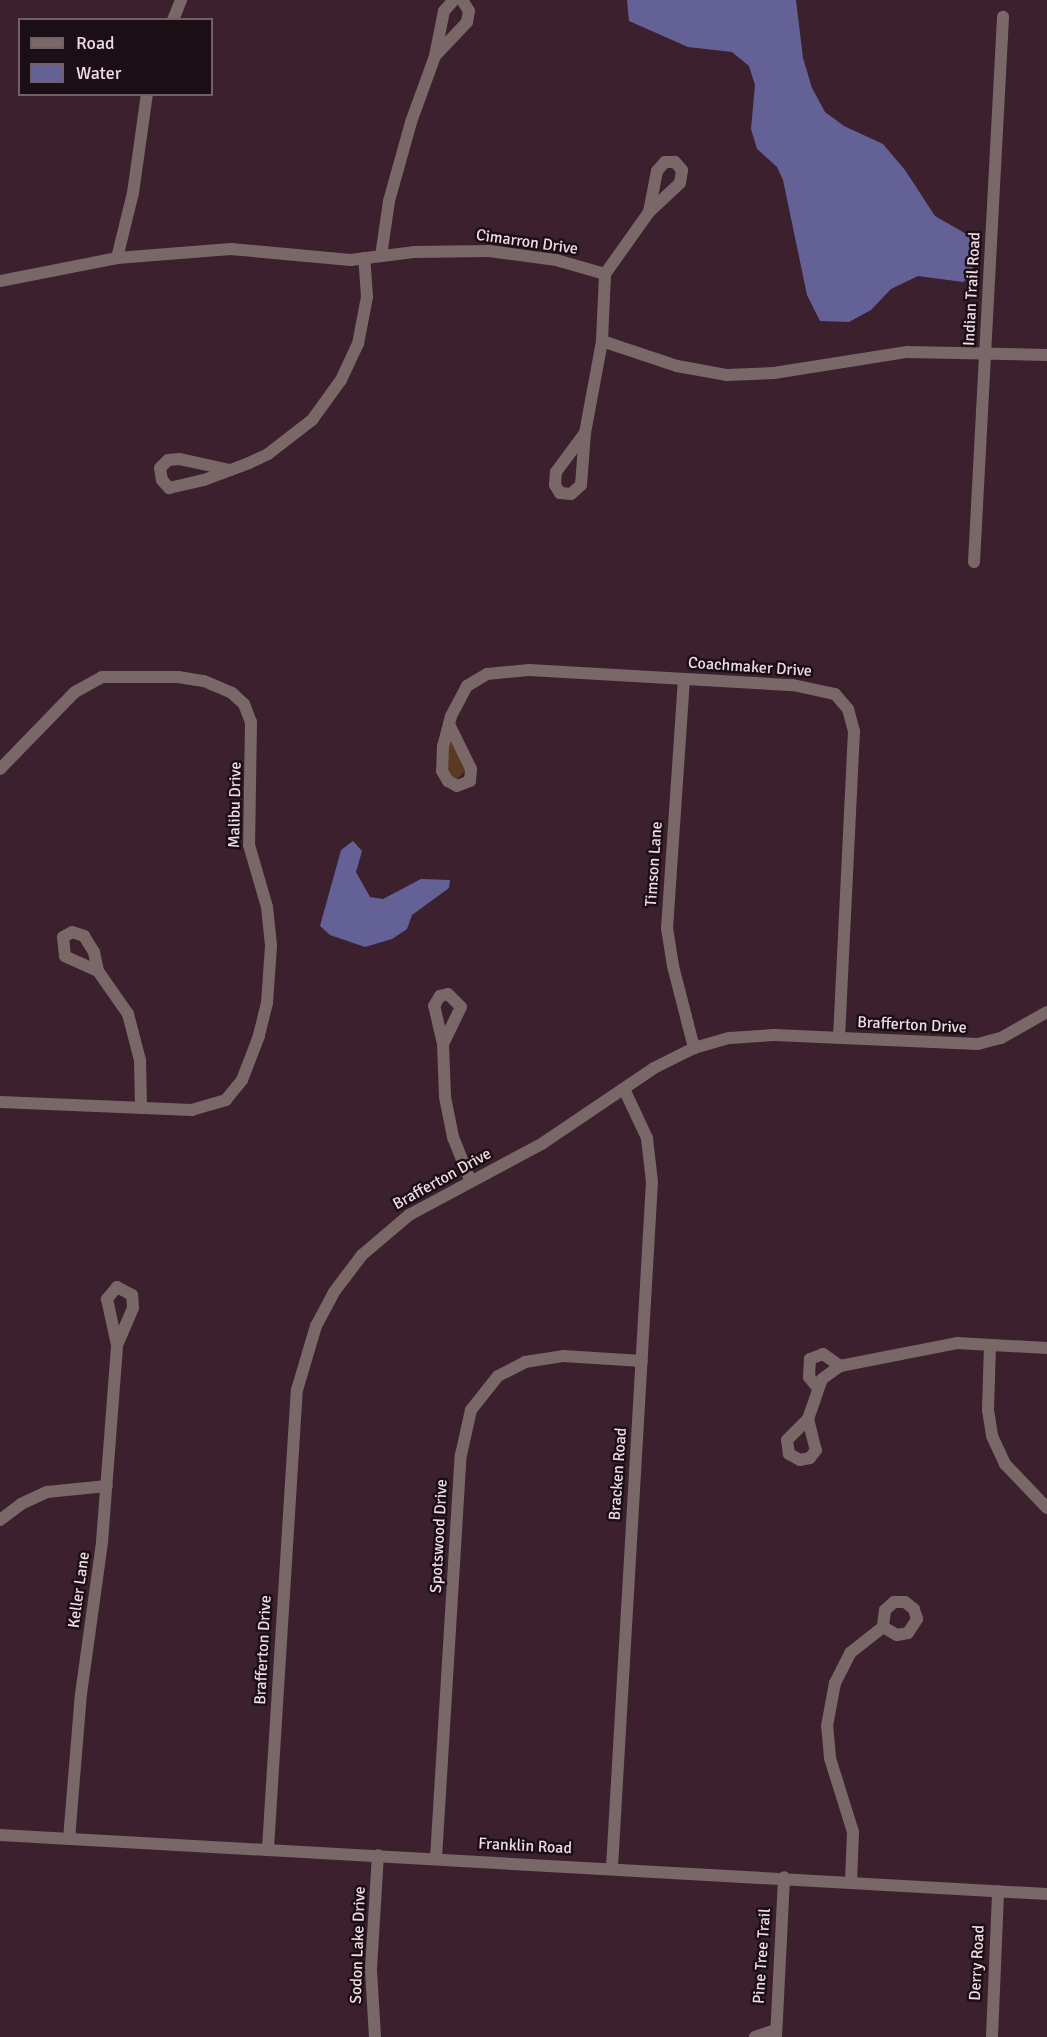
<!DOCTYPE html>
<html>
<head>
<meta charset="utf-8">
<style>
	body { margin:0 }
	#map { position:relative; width:1047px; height:2037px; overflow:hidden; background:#3c202e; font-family:Signika,sans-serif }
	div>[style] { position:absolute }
	.green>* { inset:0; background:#5a3a23 }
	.water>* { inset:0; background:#636196 }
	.minor>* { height:12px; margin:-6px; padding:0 6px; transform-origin:6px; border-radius:6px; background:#796867 }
	.tertiary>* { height:12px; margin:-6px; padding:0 6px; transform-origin:6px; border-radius:6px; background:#796867 }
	span { translate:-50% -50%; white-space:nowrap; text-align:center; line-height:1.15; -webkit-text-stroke:5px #1b0f15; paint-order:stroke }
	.street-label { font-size:16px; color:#efdce4 }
	.legend { position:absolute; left:18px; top:18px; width:195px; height:78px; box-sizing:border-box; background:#1b0f15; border:2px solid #706168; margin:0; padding:8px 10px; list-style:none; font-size:18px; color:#efdce4 }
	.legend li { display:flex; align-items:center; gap:12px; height:30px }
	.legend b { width:30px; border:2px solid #706168 }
</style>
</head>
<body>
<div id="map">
	<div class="green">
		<div style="clip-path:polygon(450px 739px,465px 771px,457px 779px,452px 778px,446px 766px)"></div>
	</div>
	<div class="water">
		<div style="clip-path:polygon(627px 0,796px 0,803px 58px,812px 88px,825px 112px,844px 126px,883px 144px,905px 170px,935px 216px,968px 235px,977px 253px,970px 277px,963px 282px,918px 276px,891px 289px,871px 310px,849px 322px,820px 321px,807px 295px,783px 180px,777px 167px,757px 149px,751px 129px,755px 85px,749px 66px,732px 52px,688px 47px,629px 21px)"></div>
		<div style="clip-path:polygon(353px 841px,362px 851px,356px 872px,370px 897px,383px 899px,421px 879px,450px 880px,449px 888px,412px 915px,407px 929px,392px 939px,365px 947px,330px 935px,320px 926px,341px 850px)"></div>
	</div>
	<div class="minor">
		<div style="left:173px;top:20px;width:22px;rotate:-68deg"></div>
		<div style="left:435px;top:56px;width:47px;rotate:-46.7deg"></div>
		<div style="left:467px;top:22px;width:11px;rotate:-80deg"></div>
		<div style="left:469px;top:11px;width:13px;rotate:-122deg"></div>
		<div style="left:381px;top:256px;width:56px;rotate:-81.7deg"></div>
		<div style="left:389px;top:201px;width:82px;rotate:-74.4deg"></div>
		<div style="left:411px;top:122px;width:70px;rotate:-70deg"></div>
		<div style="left:435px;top:56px;width:46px;rotate:-78.7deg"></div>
		<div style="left:444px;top:11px;width:15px;rotate:-48deg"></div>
		<div style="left:117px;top:258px;width:67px;rotate:-76.2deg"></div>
		<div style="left:133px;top:193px;width:100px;rotate:-82deg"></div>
		<div style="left:605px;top:274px;width:76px;rotate:-54.6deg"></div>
		<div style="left:649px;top:212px;width:42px;rotate:-43.1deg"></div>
		<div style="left:680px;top:183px;width:13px;rotate:-81deg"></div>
		<div style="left:682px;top:170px;width:11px;rotate:-131deg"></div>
		<div style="left:675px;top:162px;width:10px;rotate:180deg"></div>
		<div style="left:665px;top:162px;width:12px;rotate:132deg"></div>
		<div style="left:657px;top:171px;width:42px;rotate:101deg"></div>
		<div style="left:0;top:281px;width:119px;rotate:-11.1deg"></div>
		<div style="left:117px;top:258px;width:114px;rotate:-4.5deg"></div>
		<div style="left:231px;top:249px;width:120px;rotate:5.3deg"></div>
		<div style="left:350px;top:260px;width:64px;rotate:-7.1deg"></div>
		<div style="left:414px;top:252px;width:75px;rotate:-0.8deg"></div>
		<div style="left:489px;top:251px;width:68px;rotate:7.7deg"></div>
		<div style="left:556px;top:260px;width:51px;rotate:15.9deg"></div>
		<div style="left:602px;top:341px;width:79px;rotate:18.4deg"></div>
		<div style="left:677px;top:366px;width:51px;rotate:10.2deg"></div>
		<div style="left:727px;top:375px;width:47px;rotate:-2.4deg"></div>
		<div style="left:774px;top:373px;width:135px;rotate:-9deg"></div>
		<div style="left:907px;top:352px;width:140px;rotate:1.2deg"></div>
		<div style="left:585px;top:433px;width:52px;rotate:94.4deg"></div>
		<div style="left:581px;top:485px;width:13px;rotate:138deg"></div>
		<div style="left:571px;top:494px;width:11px;rotate:-175deg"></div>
		<div style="left:560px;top:493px;width:9px;rotate:-122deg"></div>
		<div style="left:555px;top:485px;width:13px;rotate:-86deg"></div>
		<div style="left:556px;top:472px;width:49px;rotate:-53.4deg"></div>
		<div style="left:585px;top:433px;width:94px;rotate:-79.5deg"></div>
		<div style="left:602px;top:341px;width:67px;rotate:-87.4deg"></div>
		<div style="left:230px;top:470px;width:51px;rotate:-167.6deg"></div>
		<div style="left:180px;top:459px;width:12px;rotate:175deg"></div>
		<div style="left:168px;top:460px;width:11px;rotate:135deg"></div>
		<div style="left:160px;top:468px;width:12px;rotate:81deg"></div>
		<div style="left:162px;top:480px;width:11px;rotate:49deg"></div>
		<div style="left:169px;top:488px;width:36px;rotate:-13deg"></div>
		<div style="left:204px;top:480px;width:48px;rotate:-20.7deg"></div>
		<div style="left:249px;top:463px;width:21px;rotate:-25deg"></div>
		<div style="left:268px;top:454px;width:56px;rotate:-37.7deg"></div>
		<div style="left:312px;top:420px;width:49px;rotate:-54.1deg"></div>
		<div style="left:341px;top:380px;width:40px;rotate:-65deg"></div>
		<div style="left:358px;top:344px;width:48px;rotate:-79.2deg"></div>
		<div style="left:367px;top:297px;width:39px;rotate:-94deg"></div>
		<div style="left:974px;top:562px;width:546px;rotate:-86.95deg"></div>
		<div style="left:684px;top:679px;width:250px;rotate:93.9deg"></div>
		<div style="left:667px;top:928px;width:38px;rotate:81deg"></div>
		<div style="left:673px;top:966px;width:85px;rotate:75.6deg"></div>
		<div style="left:449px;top:724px;width:23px;rotate:105deg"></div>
		<div style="left:443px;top:746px;width:25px;rotate:92deg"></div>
		<div style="left:442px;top:771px;width:12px;rotate:59deg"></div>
		<div style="left:448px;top:781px;width:10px;rotate:29deg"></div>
		<div style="left:457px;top:786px;width:14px;rotate:-21deg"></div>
		<div style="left:470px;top:781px;width:12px;rotate:-85deg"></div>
		<div style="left:471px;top:769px;width:50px;rotate:-116.1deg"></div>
		<div style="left:449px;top:724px;width:8px;rotate:-76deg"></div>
		<div style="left:451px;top:716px;width:34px;rotate:-62deg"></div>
		<div style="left:467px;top:686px;width:23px;rotate:-31deg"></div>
		<div style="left:487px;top:674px;width:42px;rotate:-5.4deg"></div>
		<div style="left:529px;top:670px;width:264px;rotate:3.3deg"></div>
		<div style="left:793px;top:685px;width:43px;rotate:12.1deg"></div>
		<div style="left:835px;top:694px;width:20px;rotate:49deg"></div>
		<div style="left:848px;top:709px;width:23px;rotate:75deg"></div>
		<div style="left:854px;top:731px;width:307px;rotate:92.8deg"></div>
		<div style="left:0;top:769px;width:107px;rotate:-45.8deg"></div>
		<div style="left:75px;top:692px;width:31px;rotate:-29deg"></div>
		<div style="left:102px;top:677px;width:76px"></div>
		<div style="left:178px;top:677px;width:26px;rotate:9deg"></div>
		<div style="left:204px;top:681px;width:30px;rotate:23deg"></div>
		<div style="left:232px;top:693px;width:16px;rotate:43deg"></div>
		<div style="left:244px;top:704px;width:19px;rotate:69deg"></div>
		<div style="left:251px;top:722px;width:123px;rotate:90.9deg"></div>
		<div style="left:249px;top:845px;width:65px;rotate:73.8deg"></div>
		<div style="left:267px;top:907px;width:39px;rotate:84deg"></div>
		<div style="left:271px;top:946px;width:57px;rotate:94deg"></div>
		<div style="left:267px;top:1003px;width:34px;rotate:104deg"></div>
		<div style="left:259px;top:1036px;width:47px;rotate:111.1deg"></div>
		<div style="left:242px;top:1080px;width:26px;rotate:129deg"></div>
		<div style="left:226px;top:1100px;width:35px;rotate:164deg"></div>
		<div style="left:192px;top:1110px;width:192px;rotate:-177.6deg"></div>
		<div style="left:98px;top:971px;width:36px;rotate:-156deg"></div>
		<div style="left:65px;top:956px;width:19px;rotate:-96deg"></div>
		<div style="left:63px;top:937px;width:10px;rotate:-29deg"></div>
		<div style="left:72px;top:932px;width:13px;rotate:18deg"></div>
		<div style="left:84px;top:936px;width:19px;rotate:58deg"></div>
		<div style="left:94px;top:952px;width:19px;rotate:78deg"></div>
		<div style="left:98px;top:971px;width:52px;rotate:55.1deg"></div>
		<div style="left:128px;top:1014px;width:48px;rotate:75.4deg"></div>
		<div style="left:140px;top:1060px;width:48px;rotate:88.8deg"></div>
		<div style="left:443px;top:1044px;width:39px;rotate:-103deg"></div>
		<div style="left:434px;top:1006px;width:12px;rotate:-59deg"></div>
		<div style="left:440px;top:996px;width:8px;rotate:-14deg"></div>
		<div style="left:448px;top:994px;width:18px;rotate:45deg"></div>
		<div style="left:461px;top:1007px;width:41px;rotate:115.9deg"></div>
		<div style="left:443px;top:1044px;width:53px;rotate:87.8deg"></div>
		<div style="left:445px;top:1097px;width:41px;rotate:78.7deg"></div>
		<div style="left:453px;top:1137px;width:46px;rotate:68.4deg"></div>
		<div style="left:990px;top:1345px;width:65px;rotate:91.8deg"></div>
		<div style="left:988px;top:1410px;width:26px;rotate:81deg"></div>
		<div style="left:992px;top:1436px;width:31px;rotate:65deg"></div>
		<div style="left:1005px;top:1464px;width:61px;rotate:46.3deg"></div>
		<div style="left:817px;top:1387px;width:13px;rotate:-129deg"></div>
		<div style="left:809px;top:1377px;width:18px;rotate:-87deg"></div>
		<div style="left:810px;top:1359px;width:14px;rotate:-21deg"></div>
		<div style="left:823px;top:1354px;width:21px;rotate:35deg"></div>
		<div style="left:808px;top:1419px;width:32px;rotate:76deg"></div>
		<div style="left:816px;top:1450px;width:10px;rotate:127deg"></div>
		<div style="left:810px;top:1458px;width:10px;rotate:169deg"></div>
		<div style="left:800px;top:1460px;width:13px;rotate:-151deg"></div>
		<div style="left:789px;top:1454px;width:14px;rotate:-98deg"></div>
		<div style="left:787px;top:1440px;width:30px;rotate:-45deg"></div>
		<div style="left:808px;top:1419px;width:42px;rotate:-70.7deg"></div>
		<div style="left:822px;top:1379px;width:22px;rotate:-36deg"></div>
		<div style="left:840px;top:1366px;width:119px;rotate:-11.1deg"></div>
		<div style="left:957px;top:1343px;width:90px;rotate:3.2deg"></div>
		<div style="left:0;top:1520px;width:26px;rotate:-37deg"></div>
		<div style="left:21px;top:1504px;width:29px;rotate:-25deg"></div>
		<div style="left:47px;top:1492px;width:60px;rotate:-5.7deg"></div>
		<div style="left:69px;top:1839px;width:145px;rotate:-85.3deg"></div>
		<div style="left:81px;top:1694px;width:153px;rotate:-82.1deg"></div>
		<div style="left:102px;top:1542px;width:198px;rotate:-85.6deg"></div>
		<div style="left:117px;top:1345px;width:40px;rotate:-66.6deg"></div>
		<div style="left:133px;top:1308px;width:13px;rotate:-94deg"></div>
		<div style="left:132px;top:1295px;width:17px;rotate:-152deg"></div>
		<div style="left:117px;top:1287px;width:16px;rotate:130deg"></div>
		<div style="left:107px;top:1299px;width:47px;rotate:77.7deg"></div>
		<div style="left:268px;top:1848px;width:459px;rotate:-86.4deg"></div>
		<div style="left:297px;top:1390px;width:67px;rotate:-73.5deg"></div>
		<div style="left:316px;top:1326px;width:38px;rotate:-62deg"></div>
		<div style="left:334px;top:1292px;width:46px;rotate:-52.9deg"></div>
		<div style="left:362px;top:1255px;width:62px;rotate:-40.4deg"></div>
		<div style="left:409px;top:1215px;width:152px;rotate:-28.2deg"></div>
		<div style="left:543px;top:1143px;width:134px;rotate:-34deg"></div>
		<div style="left:654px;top:1068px;width:45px;rotate:-26.6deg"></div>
		<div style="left:694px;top:1048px;width:37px;rotate:-16deg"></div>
		<div style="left:730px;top:1038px;width:44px;rotate:-3.9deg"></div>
		<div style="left:774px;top:1035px;width:204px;rotate:2.5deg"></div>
		<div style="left:978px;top:1044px;width:24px;rotate:-15deg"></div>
		<div style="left:1001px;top:1038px;width:53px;rotate:-29.5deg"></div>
		<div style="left:436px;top:1858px;width:404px;rotate:-86.5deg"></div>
		<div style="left:461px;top:1455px;width:46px;rotate:-77.5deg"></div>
		<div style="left:471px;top:1410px;width:43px;rotate:-51.5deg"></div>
		<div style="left:498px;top:1376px;width:30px;rotate:-27deg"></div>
		<div style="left:525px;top:1362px;width:38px;rotate:-9deg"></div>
		<div style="left:563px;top:1356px;width:79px;rotate:3.6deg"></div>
		<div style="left:612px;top:1867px;width:686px;rotate:-86.66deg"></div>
		<div style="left:652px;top:1182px;width:44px;rotate:-96.5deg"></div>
		<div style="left:647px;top:1138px;width:54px;rotate:-115.1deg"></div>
		<div style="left:851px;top:1882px;width:50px;rotate:-87.7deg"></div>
		<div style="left:853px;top:1832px;width:77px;rotate:-107.3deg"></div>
		<div style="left:830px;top:1758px;width:32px;rotate:-95deg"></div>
		<div style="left:827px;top:1726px;width:44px;rotate:-79.5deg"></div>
		<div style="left:835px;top:1683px;width:34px;rotate:-63deg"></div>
		<div style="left:850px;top:1653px;width:42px;rotate:-38.2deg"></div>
		<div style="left:883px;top:1627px;width:16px;rotate:30deg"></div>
		<div style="left:897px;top:1635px;width:11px;rotate:-10deg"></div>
		<div style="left:908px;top:1633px;width:17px;rotate:-57deg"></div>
		<div style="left:917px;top:1619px;width:10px;rotate:-107deg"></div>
		<div style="left:914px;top:1609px;width:11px;rotate:-142deg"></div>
		<div style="left:905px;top:1602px;width:11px;rotate:180deg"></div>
		<div style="left:894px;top:1602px;width:12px;rotate:138deg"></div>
		<div style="left:885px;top:1610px;width:17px;rotate:97deg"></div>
		<div style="left:375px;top:2037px;width:68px;rotate:-93.4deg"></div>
		<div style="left:371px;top:1969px;width:114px;rotate:-86.5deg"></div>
		<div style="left:755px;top:2037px;width:21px;rotate:-19deg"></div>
		<div style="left:776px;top:2037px;width:160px;rotate:-87.1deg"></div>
		<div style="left:992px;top:2037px;width:146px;rotate:-87.6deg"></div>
	</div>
	<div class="tertiary">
		<div style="left:0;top:1835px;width:1049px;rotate:3.23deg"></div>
	</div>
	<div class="street-label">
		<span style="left:527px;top:242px;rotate:8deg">Cimarron Drive</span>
		<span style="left:972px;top:289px;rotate:-87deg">Indian Trail Road</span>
		<span style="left:750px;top:667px;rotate:4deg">Coachmaker Drive</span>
		<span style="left:235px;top:805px;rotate:-89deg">Malibu Drive</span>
		<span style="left:654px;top:864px;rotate:-86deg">Timson Lane</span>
		<span style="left:912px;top:1025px;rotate:3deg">Brafferton Drive</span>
		<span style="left:442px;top:1179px;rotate:-29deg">Brafferton Drive</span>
		<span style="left:618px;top:1474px;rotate:-86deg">Bracken Road</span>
		<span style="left:439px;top:1536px;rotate:-87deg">Spotswood Drive</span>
		<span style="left:79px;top:1590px;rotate:-82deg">Keller Lane</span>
		<span style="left:263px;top:1650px;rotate:-87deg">Brafferton Drive</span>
		<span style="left:525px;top:1846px;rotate:3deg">Franklin Road</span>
		<span style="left:358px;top:1945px;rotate:-88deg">Sodon Lake Drive</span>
		<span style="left:762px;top:1956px;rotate:-86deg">Pine Tree Trail</span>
		<span style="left:977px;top:1963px;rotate:-87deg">Derry Road</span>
	</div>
	<ul class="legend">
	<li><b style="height:8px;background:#796867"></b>Road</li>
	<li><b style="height:16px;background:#636196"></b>Water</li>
	</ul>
</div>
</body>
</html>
